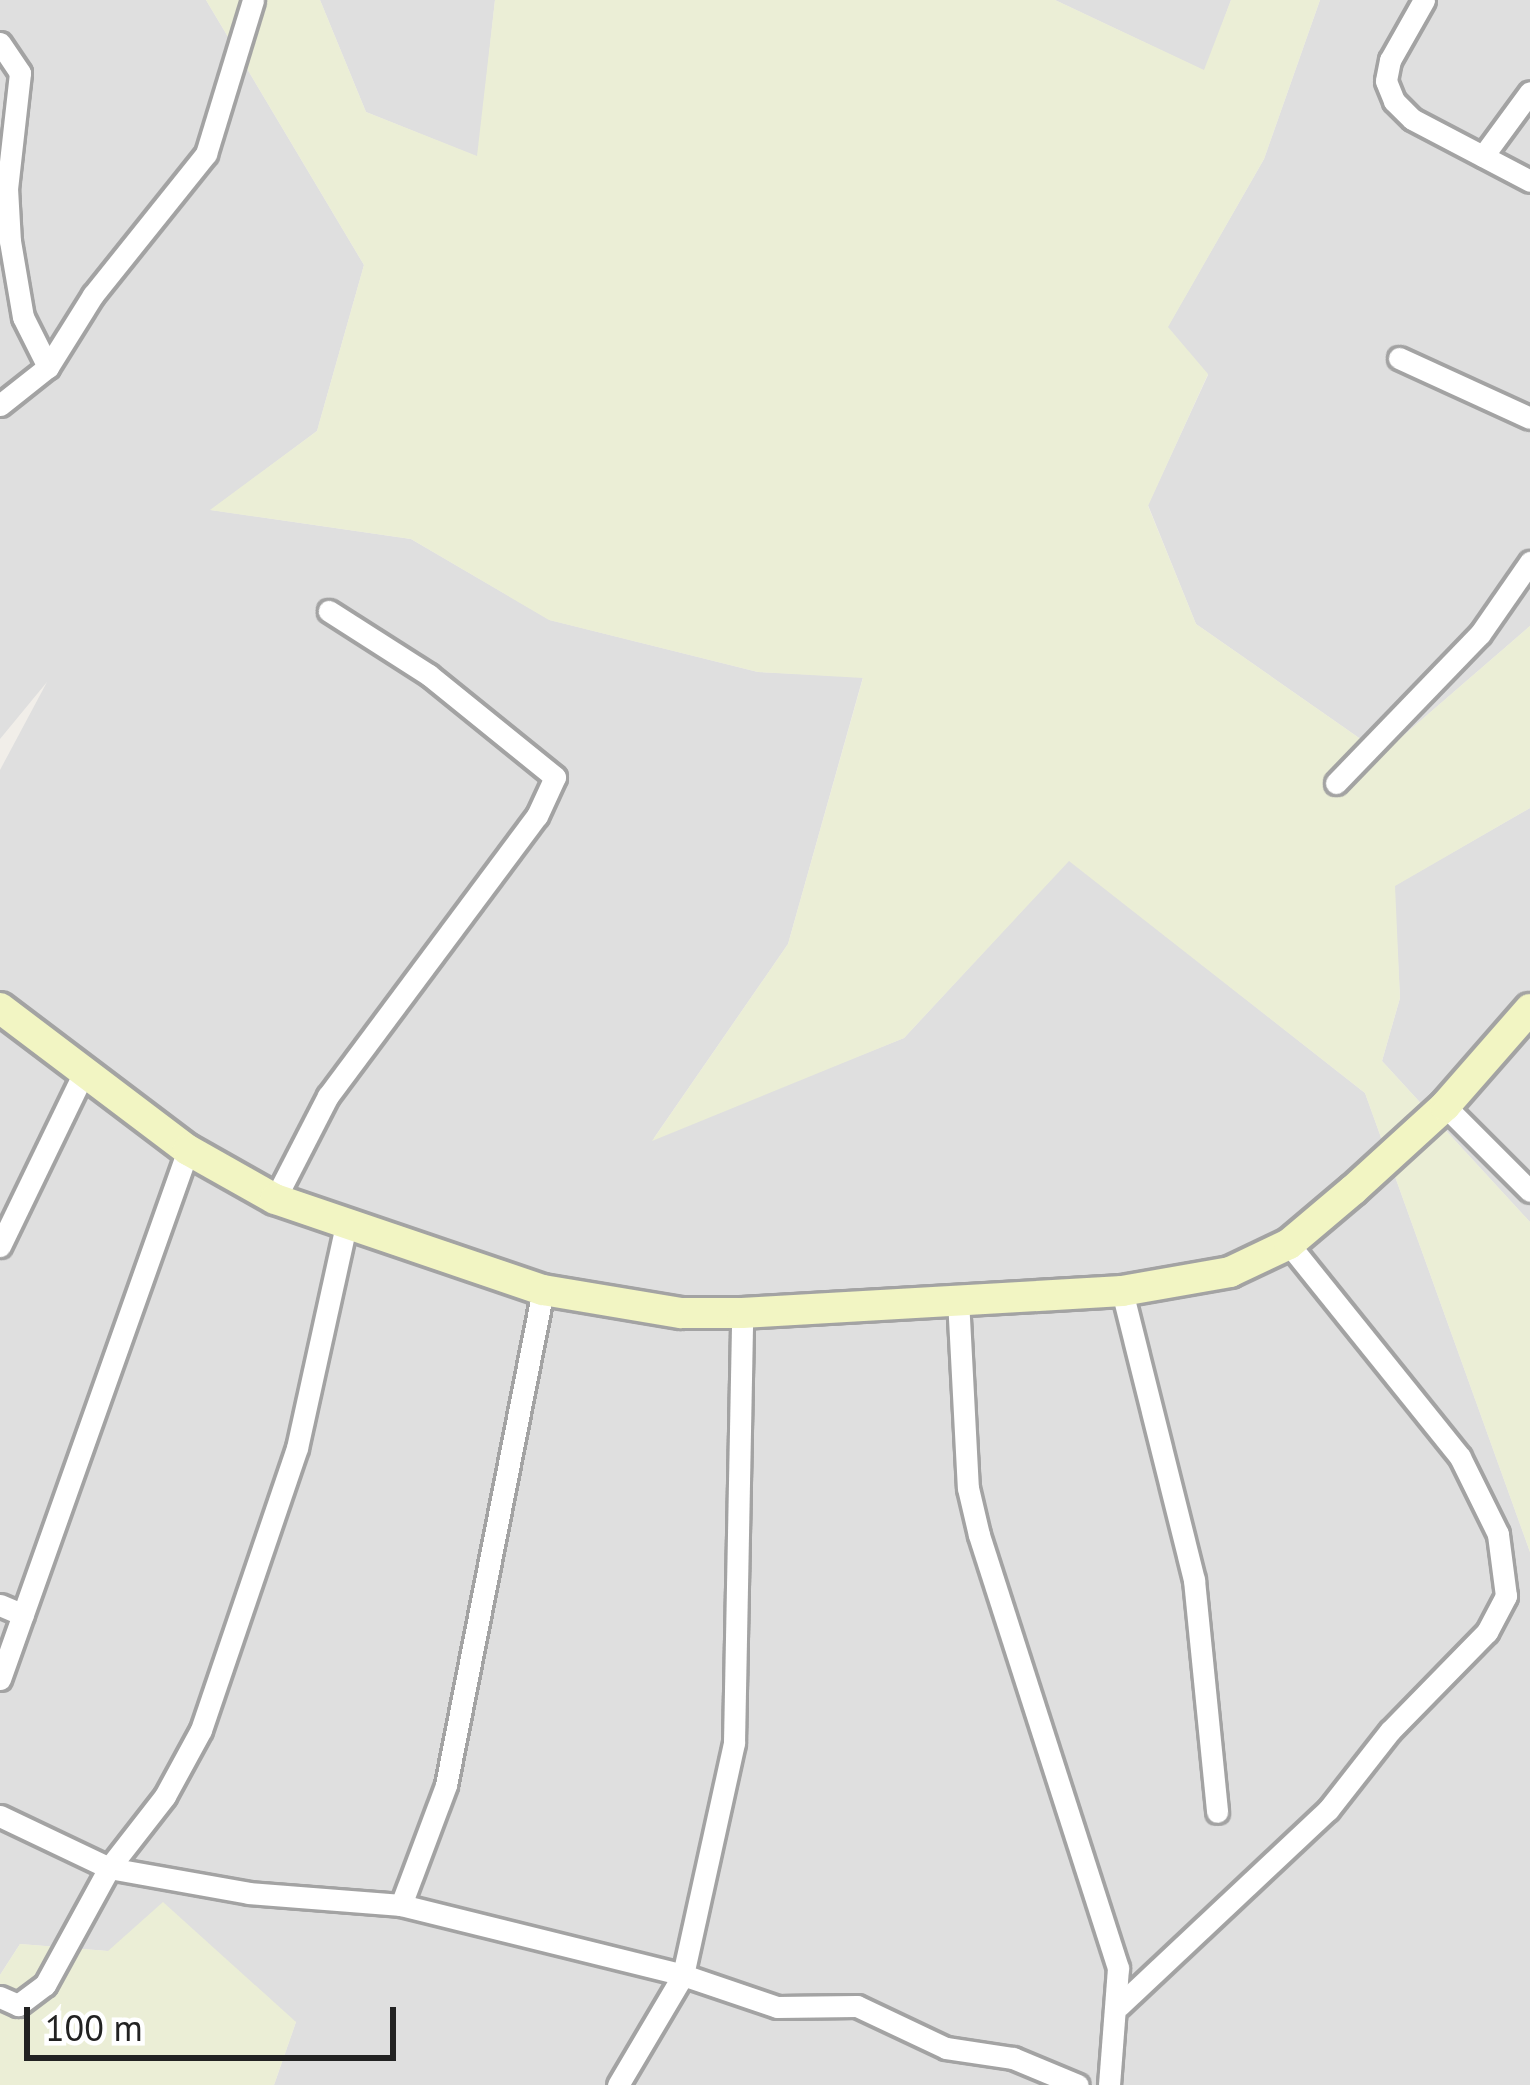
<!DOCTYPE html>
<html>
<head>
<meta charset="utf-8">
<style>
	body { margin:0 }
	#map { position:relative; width:1530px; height:2085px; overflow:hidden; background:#f1eee9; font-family:"PT Sans",sans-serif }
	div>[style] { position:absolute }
	.residential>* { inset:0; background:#dfdfdf }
	.farmland>* { inset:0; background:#ebeed6 }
	.roads { filter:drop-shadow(3px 0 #a3a3a3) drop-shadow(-3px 0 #a3a3a3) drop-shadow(0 3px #a3a3a3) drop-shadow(0 -3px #a3a3a3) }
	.street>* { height:21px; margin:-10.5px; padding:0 10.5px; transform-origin:10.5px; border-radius:10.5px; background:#fff }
	.secondary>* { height:30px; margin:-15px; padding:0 15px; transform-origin:15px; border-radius:15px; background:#f2f5c3 }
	span { translate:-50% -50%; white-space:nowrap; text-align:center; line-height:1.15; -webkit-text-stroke:10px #fff; paint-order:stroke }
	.scale { position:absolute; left:24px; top:2007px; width:372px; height:54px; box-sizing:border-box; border:6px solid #222; border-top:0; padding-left:15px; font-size:36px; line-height:42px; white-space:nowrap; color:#222; -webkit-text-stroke:9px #fff; paint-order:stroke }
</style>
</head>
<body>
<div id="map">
	<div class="residential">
		<div style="clip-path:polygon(0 0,206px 0,364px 265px,317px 431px,211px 510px,411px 539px,550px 620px,758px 672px,863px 677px,788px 944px,654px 1138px,904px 1038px,1069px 860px,1365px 1093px,1530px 1552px,1530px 2085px,274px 2085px,296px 2022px,108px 1951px,20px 1944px,0 1975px,0 770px,47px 682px,0 739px)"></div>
		<div style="clip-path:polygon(320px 0,495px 0,478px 157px,366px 112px)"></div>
		<div style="clip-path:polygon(1055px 0,1231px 0,1205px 71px)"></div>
		<div style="clip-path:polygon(1320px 0,1530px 0,1530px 626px,1382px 754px,1196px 624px,1148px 505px,1208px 375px,1167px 328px,1264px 159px)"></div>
		<div style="clip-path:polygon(1530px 808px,1530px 1222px,1382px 1061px,1400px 998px,1394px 886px)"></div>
	</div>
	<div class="farmland">
		<div style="clip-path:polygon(206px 0,320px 0,366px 112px,477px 156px,495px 0,1055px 0,1204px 70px,1231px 0,1320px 0,1264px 159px,1168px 327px,1208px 374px,1148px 506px,1196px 624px,1382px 754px,1530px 626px,1530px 808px,1395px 886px,1400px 998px,1382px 1061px,1530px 1222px,1530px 1552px,1365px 1093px,1069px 861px,904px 1038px,652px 1141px,788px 944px,863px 678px,758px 672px,549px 620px,411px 539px,210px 510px,317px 431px,364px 265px)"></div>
		<div style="clip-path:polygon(163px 1902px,296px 2022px,274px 2085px,0 2085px,0 1975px,20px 1944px,108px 1951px)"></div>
	</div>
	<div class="roads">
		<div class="street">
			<div style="left:1424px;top:0;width:69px;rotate:119.5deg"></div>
			<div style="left:1390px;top:60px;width:21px;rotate:101deg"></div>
			<div style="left:1386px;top:81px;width:22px;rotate:68deg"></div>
			<div style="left:1394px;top:101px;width:25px;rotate:45deg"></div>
			<div style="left:1412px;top:119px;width:133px;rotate:27.7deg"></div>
			<div style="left:0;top:43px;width:36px;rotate:56deg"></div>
			<div style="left:20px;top:73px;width:116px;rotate:96.4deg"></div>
			<div style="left:7px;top:188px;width:53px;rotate:86.8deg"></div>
			<div style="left:10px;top:241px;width:77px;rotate:80.3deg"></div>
			<div style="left:23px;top:317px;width:56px;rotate:63.4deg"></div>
			<div style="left:1483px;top:156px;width:79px;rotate:-53.7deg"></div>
			<div style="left:1399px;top:358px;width:144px;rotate:24.6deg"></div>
			<div style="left:0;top:405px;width:61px;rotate:-38.4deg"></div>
			<div style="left:48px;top:367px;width:85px;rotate:-58deg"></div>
			<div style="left:93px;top:295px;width:181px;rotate:-51.3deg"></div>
			<div style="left:206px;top:154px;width:161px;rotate:-73deg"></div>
			<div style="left:1336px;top:783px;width:207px;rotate:-46deg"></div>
			<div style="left:1480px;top:634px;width:88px;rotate:-55.2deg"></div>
			<div style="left:1445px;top:1106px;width:120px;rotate:45deg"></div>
			<div style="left:275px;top:1199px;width:116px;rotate:-62.8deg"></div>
			<div style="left:328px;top:1096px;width:349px;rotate:-53.3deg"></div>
			<div style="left:537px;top:816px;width:43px;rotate:-65.2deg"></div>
			<div style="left:555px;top:777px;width:162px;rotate:-141deg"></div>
			<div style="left:429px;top:675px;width:119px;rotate:-147.4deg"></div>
			<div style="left:0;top:1246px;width:193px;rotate:-64.2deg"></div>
			<div style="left:1122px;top:1291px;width:298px;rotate:76deg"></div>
			<div style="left:1194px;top:1580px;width:233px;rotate:84.3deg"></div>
			<div style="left:958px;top:1299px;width:189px;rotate:87deg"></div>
			<div style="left:968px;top:1488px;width:48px;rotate:76.8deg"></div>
			<div style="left:979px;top:1535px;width:455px;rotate:72.2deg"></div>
			<div style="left:1118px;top:1968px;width:117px;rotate:94.4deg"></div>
			<div style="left:0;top:1605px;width:25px;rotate:23deg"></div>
			<div style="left:0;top:1679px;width:561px;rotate:-70.44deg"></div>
			<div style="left:0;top:1816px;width:121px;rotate:25.5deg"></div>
			<div style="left:109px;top:1868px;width:142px;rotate:10.1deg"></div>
			<div style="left:249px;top:1893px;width:152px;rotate:4.5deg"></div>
			<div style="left:401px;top:1905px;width:291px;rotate:13.9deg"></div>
			<div style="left:683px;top:1975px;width:99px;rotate:18.8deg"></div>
			<div style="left:777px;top:2007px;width:80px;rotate:-0.7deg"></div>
			<div style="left:857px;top:2006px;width:98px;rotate:25.3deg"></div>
			<div style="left:946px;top:2048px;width:68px;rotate:8.5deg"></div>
			<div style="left:1013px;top:2058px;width:70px;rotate:22.6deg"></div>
			<div style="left:401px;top:1905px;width:128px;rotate:-69.4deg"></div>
			<div style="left:446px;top:1785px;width:504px;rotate:-78.91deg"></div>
			<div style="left:0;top:1997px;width:20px;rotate:24deg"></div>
			<div style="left:18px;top:2005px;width:34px;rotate:-37deg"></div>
			<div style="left:45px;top:1985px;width:133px;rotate:-61.3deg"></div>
			<div style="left:109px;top:1868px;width:91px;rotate:-52.1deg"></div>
			<div style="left:165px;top:1796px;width:75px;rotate:-61.4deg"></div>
			<div style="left:201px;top:1730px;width:298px;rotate:-71.2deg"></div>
			<div style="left:297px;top:1448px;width:227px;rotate:-77.6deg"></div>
			<div style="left:1119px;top:2006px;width:287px;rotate:-43.2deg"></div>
			<div style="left:1328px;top:1810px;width:100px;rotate:-51.9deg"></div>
			<div style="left:1390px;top:1731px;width:139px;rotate:-45.6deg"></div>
			<div style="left:1487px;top:1632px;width:41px;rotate:-62.2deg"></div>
			<div style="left:1506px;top:1596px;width:63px;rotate:-97.4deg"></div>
			<div style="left:1498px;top:1534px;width:86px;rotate:-116.3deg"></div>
			<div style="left:1460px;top:1457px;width:273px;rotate:-128.8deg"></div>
			<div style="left:618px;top:2085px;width:128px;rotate:-59.4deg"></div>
			<div style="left:683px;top:1975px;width:238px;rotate:-77.6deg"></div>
			<div style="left:734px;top:1743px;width:430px;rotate:-88.9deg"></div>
		</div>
		<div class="secondary">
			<div style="left:0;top:1008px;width:236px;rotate:37.1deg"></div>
			<div style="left:188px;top:1150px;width:100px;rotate:29.4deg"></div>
			<div style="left:275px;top:1199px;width:283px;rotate:18.8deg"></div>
			<div style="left:543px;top:1290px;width:140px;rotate:9.5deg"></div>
			<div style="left:681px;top:1313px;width:61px"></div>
			<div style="left:742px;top:1313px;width:381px;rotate:-3.3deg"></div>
			<div style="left:1122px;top:1291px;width:110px;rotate:-10deg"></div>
			<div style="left:1230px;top:1272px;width:65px;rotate:-25.4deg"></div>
			<div style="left:1289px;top:1244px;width:84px;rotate:-40.2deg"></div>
			<div style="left:1353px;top:1190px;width:125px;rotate:-42.4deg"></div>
			<div style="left:1445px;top:1106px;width:129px;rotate:-48.8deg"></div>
		</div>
	</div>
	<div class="scale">100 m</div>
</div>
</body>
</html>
